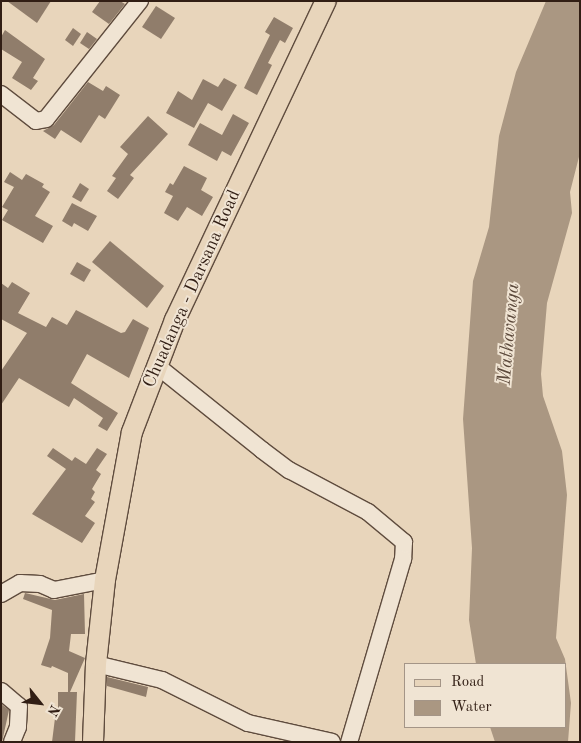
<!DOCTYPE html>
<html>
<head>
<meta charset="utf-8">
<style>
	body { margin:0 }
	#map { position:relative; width:581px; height:743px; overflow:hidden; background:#e8d5bb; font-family:"Old Standard TT",serif }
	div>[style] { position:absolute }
	.water>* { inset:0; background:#aa9782 }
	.building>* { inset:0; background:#907d6b }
	.roads { filter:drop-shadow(1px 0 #5f4c3e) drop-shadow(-1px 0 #5f4c3e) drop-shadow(0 1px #5f4c3e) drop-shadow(0 -1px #5f4c3e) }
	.minor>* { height:16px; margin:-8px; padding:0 8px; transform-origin:8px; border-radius:8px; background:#f0e4d3 }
	.major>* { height:20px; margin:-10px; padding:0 10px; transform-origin:10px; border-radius:10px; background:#e8d5bb }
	span { translate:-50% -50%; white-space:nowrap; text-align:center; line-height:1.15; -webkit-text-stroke:4px #f0e4d3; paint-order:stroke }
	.street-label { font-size:18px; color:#311e14 }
	.water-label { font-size:19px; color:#5b483a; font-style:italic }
	.frame { position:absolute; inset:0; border:2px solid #311e14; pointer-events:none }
	.legend { position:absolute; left:404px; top:663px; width:162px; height:65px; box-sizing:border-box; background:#f0e4d3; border:1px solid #a49587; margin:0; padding:6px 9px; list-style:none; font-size:15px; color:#311e14 }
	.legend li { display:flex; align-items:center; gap:10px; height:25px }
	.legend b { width:25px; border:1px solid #a49587 }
	.north { position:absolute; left:15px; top:678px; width:50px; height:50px; -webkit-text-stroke:4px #f0e4d3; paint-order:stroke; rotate:119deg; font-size:14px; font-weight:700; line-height:20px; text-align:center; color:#311e14 }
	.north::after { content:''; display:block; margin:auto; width:18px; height:22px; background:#311e14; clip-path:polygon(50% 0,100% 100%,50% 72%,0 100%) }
</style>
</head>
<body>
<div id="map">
	<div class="water">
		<div style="clip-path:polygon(546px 1px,580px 1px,580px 153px,570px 192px,572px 213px,547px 303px,541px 374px,543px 396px,562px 451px,567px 495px,556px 638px,565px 659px,571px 703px,568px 742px,495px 742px,490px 727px,565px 727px,565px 664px,476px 664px,469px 620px,472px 548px,463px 419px,473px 281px,489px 227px,499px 136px,516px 72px)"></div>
	</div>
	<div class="building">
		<div style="clip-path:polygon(7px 1px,51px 1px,37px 23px)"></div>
		<div style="clip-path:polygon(100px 1px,120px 1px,125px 4px,109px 24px,92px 12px)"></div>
		<div style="clip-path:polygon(156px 6px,175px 18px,161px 39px,142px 27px)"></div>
		<div style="clip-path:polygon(274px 17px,293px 28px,285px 43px,280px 40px,268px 63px,272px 65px,257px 95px,244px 88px,270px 35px,265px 32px)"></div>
		<div style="clip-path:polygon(73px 28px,81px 34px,73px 46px,65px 40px)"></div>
		<div style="clip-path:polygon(5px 30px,45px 59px,33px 78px,38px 81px,31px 90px,12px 78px,22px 62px,1px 49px,1px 37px)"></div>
		<div style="clip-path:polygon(87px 32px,97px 39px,89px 49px,80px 43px)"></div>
		<div style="clip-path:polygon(224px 78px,237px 85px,222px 111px,208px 103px,194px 128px,166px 113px,178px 91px,192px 100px,203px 79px,218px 87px)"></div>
		<div style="clip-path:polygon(88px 82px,103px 91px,106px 86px,120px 95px,105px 119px,99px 115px,81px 143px,61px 130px,55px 139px,43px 131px,54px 125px)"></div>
		<div style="clip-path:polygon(233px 114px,249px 123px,231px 156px,222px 151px,217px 161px,188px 145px,200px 123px,222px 135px)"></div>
		<div style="clip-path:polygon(148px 116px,168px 134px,130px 175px,134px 178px,118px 199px,107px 191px,116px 178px,112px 176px,128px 154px,120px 147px)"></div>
		<div style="clip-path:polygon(184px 166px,207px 178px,201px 190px,213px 197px,202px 216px,187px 207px,178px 221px,164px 213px,173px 196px,165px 192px,170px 183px,173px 185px)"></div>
		<div style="clip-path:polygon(10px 172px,22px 180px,26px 174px,44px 184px,42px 187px,50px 192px,35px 216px,53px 226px,43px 243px,2px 220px,8px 210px,2px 207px,14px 187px,4px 182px)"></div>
		<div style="clip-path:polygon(80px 183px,89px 189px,81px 202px,72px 197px)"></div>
		<div style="clip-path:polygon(72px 203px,97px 216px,88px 231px,74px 223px,72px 227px,62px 221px)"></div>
		<div style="clip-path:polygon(110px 241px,164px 286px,147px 308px,92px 262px)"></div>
		<div style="clip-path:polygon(77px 262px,91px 270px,84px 282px,70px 274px)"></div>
		<div style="clip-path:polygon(12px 282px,30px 293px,18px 313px,46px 327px,52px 317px,67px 325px,76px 310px,121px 333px,125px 332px,133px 319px,149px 328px,129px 378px,87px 354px,71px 383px,118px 413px,107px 431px,98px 426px,103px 418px,74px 398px,69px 407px,19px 378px,1px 405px,1px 371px,27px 333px,1px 319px,1px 283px,8px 288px)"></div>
		<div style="clip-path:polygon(53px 448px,72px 461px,75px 457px,86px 464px,97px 448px,107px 454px,96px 470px,101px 474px,92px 489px,95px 492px,91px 499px,95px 502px,85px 516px,95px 523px,82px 543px,32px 514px,66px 469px,47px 456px)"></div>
		<div style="clip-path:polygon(25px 593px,55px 600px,84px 594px,85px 634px,71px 634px,69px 651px,85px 658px,70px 692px,77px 692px,75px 742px,52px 742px,55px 718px,58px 719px,58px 692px,68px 692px,68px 673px,52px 666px,51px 668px,41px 665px,50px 638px,52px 610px,23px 599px)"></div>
		<div style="clip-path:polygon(107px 677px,148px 687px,146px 697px,107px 686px)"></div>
		<div style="clip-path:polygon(1px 704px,9px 710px,2px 742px,1px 742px)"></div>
	</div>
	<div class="roads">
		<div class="minor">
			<div style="left:1px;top:94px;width:44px;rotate:37.6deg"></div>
			<div style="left:36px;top:121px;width:10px;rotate:-11deg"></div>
			<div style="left:46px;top:119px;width:151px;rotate:-51.5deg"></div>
			<div style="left:156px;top:365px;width:136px;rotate:38.7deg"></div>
			<div style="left:262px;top:450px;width:34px;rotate:37deg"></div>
			<div style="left:289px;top:470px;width:89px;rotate:28deg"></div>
			<div style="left:368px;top:512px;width:47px;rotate:39.8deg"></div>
			<div style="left:404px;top:542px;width:17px;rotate:93deg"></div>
			<div style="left:403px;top:559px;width:191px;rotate:106.4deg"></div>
			<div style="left:1px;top:594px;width:22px;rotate:-30deg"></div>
			<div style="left:20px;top:583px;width:20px;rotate:3deg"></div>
			<div style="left:40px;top:584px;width:15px;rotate:23deg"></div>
			<div style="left:54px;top:590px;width:52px;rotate:-11.1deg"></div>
			<div style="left:96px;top:664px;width:68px;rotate:13.6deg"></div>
			<div style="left:162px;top:680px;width:96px;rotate:26.6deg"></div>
			<div style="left:248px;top:723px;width:86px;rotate:12.7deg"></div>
			<div style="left:1px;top:691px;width:23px;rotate:40deg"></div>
			<div style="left:19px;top:706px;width:21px;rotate:93deg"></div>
			<div style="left:18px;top:727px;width:16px;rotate:112deg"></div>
		</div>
		<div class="major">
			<div style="left:93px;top:742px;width:78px;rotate:-87.8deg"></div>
			<div style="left:96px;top:664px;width:84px;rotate:-83.9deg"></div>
			<div style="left:105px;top:580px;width:150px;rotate:-79.7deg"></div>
			<div style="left:132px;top:432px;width:120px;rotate:-69deg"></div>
			<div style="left:175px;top:320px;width:353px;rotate:-64.7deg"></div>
		</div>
	</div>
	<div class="street-label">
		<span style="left:192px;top:289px;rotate:-66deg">Chuadanga - Darsana Road</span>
	</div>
	<div class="water-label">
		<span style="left:510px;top:334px;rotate:-85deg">Mathavanga</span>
	</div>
	<div class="frame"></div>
	<ul class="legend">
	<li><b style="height:6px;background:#e8d5bb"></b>Road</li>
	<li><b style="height:14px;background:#aa9782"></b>Water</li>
	</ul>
	<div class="north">N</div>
</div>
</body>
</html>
